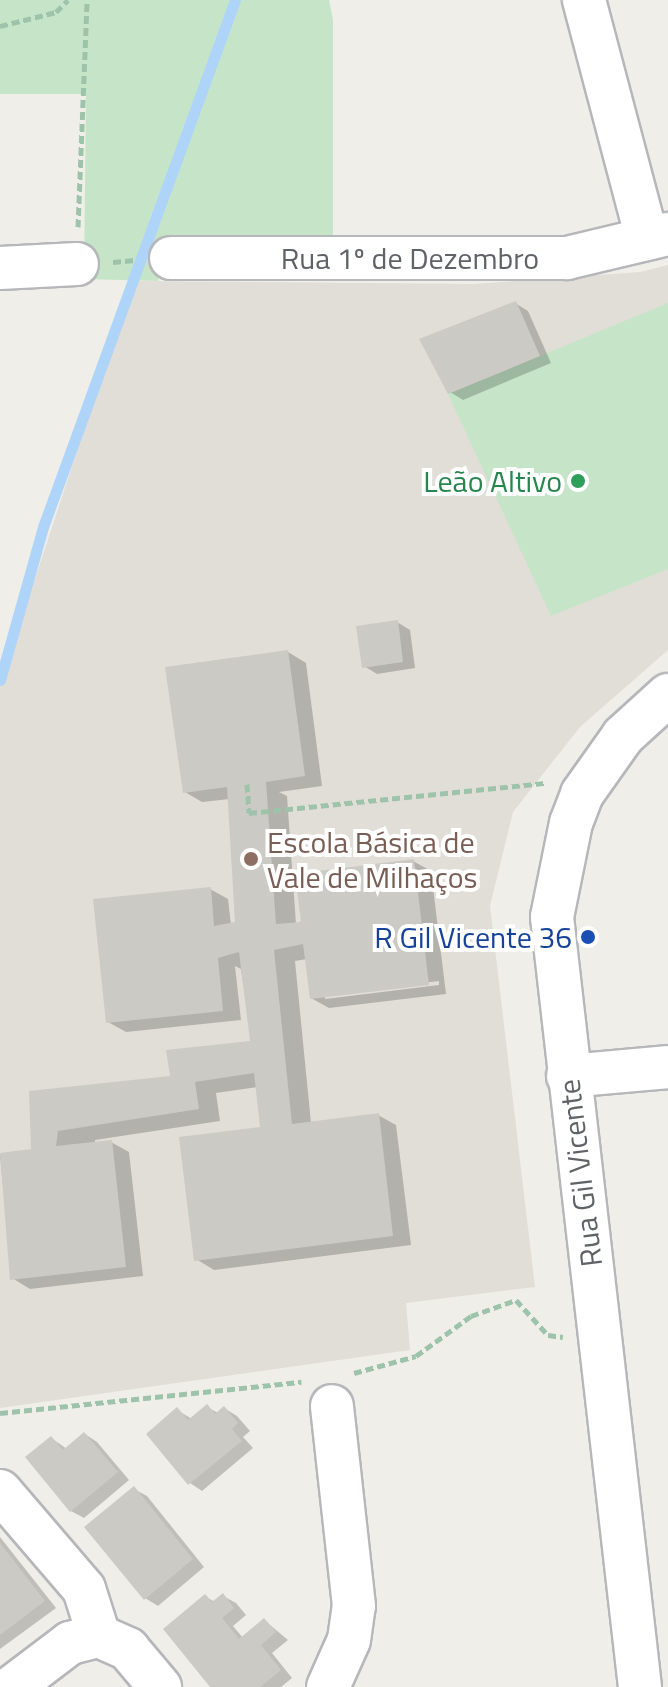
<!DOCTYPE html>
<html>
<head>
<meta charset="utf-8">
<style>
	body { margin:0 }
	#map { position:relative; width:668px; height:1687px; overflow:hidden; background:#f0eee8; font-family:"Titillium Web",sans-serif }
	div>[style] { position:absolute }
	.education>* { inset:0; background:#e0ded6 }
	.green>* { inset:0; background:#c6e5c8 }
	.shadow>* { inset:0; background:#0003 }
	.stream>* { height:11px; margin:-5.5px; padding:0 5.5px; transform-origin:5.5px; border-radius:5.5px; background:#aed5f9 }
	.building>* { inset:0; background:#cccac4 }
	.path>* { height:5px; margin-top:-2.5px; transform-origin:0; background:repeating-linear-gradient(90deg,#9ec3ab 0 8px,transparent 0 12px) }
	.roads { filter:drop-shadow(2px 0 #b5b7bb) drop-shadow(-2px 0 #b5b7bb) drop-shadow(0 2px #b5b7bb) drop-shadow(0 -2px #b5b7bb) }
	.street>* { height:42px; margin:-21px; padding:0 21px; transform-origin:21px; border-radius:21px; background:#fff }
	.dots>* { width:22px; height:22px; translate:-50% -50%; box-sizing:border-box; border:4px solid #fff; border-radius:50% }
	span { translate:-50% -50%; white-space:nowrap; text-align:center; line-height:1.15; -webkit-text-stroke:8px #fff; paint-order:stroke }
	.street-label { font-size:30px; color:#5f6267 }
	.leisure-label { font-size:30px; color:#27864d }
	.right { translate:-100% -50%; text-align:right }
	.education-label { font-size:30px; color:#785e54 }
	.left { translate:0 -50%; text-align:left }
	.transit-label { font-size:30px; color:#164399 }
</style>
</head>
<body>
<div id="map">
	<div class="education">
		<div style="clip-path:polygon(668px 265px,668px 650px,580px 727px,513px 812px,490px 906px,535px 1287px,406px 1303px,410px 1350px,0 1408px,0 685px,133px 281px,474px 284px,640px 272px)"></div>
	</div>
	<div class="green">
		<div style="clip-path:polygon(0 0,329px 0,333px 20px,333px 247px,176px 235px,158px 281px,84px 279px,86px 94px,0 94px)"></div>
		<div style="clip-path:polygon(668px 303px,668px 569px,551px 616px,448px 394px)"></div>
	</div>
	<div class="shadow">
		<div style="clip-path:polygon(515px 303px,528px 311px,551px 363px,463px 400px,450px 392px)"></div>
		<div style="clip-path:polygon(397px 622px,410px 630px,415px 668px,377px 674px,364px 666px)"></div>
		<div style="clip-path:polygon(evenodd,288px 652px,306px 663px,322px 786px,279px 792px,287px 796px,296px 924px,413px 861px,431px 871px,446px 994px,329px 1008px,311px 998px,307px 959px,295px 961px,311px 1123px,378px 1115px,396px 1125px,411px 1245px,214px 1270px,196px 1259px,263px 1129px,258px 1087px,216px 1093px,220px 1121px,95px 1140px,95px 1144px,111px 1142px,129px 1152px,143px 1276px,30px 1289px,12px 1278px,0 1155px,38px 1150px,31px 1093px,172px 1078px,252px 1043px,241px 969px,235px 966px,241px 1020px,126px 1032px,108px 1022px,210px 889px,228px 899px,231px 925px,237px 923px,230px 799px,202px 802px,185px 792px,288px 652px,439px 981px,439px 985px,325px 999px,325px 995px,439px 981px)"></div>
		<div style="clip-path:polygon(207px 1407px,218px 1413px,224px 1408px,237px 1416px,250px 1431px,243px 1437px,253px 1448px,202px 1491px,190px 1483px,177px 1410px,192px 1419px)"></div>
		<div style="clip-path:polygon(85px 1434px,97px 1442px,129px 1480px,84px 1518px,71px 1511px,51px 1438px,67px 1449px)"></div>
		<div style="clip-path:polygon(134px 1489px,147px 1496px,204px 1567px,158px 1606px,145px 1598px)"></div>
		<div style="clip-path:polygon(0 1537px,56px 1608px,0 1649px)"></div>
		<div style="clip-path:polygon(223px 1596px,236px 1603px,246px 1615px,233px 1626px,243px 1638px,264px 1620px,288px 1640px,272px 1653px,292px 1678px,281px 1687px,213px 1687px,206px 1597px,215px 1602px)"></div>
	</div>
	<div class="stream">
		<div style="left:0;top:680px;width:159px;rotate:-74.3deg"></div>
		<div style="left:43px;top:527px;width:561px;rotate:-69.98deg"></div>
	</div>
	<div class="building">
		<div style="clip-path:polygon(516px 301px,540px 356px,448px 394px,419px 339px)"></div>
		<div style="clip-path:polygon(398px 620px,403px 662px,362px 668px,356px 626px)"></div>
		<div style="clip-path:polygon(288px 650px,305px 776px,266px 782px,276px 924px,301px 922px,295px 874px,414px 859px,429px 985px,310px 999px,303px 944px,274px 950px,292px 1124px,379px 1113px,393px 1236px,194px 1261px,179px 1137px,260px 1127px,254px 1073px,195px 1082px,199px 1109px,58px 1131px,56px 1146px,112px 1140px,126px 1267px,10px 1280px,0 1153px,31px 1149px,29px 1091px,170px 1076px,166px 1050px,250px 1041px,239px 952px,218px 958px,223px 1011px,106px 1023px,93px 899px,211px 887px,214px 926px,235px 922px,227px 787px,183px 793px,165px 667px)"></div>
		<div style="clip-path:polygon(207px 1404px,215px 1414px,224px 1406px,238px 1423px,232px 1429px,242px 1441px,188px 1485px,146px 1434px,177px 1407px,188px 1420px)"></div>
		<div style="clip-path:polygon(84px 1432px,118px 1472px,70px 1512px,25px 1457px,51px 1436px,63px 1450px)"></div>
		<div style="clip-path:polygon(134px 1486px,193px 1559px,144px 1600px,84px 1527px)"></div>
		<div style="clip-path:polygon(0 1543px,45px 1601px,0 1635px)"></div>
		<div style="clip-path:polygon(223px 1593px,234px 1608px,222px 1618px,239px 1639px,264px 1618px,276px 1632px,261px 1645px,281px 1670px,260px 1687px,210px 1687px,163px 1629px,205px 1594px,212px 1602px)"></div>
	</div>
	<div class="path">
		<div style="left:0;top:26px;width:58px;rotate:-14deg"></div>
		<div style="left:56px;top:12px;width:17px;rotate:-45deg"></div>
		<div style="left:78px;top:227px;width:227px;rotate:-87.7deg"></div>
		<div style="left:113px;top:262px;width:22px;rotate:-5deg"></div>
		<div style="left:247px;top:784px;width:29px;rotate:86deg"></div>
		<div style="left:249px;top:813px;width:298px;rotate:-5.8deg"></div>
		<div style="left:354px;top:1373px;width:64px;rotate:-15.3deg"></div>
		<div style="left:416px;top:1356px;width:68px;rotate:-36deg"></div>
		<div style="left:471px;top:1316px;width:48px;rotate:-19.6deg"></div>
		<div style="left:516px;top:1300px;width:47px;rotate:47.6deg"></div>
		<div style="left:548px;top:1335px;width:15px;rotate:8deg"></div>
		<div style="left:0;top:1413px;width:303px;rotate:-5.9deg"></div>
	</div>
	<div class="roads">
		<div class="street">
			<div style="left:584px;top:0;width:247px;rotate:75.2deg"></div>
			<div style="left:171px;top:258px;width:396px"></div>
			<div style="left:567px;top:258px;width:104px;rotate:-13.4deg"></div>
			<div style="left:0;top:268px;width:77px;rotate:-3deg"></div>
			<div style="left:568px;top:1076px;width:100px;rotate:-5.1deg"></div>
			<div style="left:0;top:1491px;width:129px;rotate:49.4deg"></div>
			<div style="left:84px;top:1589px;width:49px;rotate:72.3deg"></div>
			<div style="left:12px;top:1687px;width:73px;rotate:-37.2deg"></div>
			<div style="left:70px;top:1643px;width:30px;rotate:-14deg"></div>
			<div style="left:99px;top:1636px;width:32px;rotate:24deg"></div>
			<div style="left:128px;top:1649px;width:50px;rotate:49.9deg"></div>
			<div style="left:328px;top:1687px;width:51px;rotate:-65.9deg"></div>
			<div style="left:349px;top:1640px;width:34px;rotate:-82deg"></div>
			<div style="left:354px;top:1606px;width:201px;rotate:-96.3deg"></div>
			<div style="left:640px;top:1687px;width:775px;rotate:-96.52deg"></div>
			<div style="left:552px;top:917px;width:96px;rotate:-78.6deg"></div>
			<div style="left:571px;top:823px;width:31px;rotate:-69deg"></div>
			<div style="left:582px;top:794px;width:71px;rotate:-54.7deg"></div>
			<div style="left:623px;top:736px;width:61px;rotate:-42.3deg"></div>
		</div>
	</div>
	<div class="dots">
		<div style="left:578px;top:481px;background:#2e9e5b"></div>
		<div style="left:251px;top:859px;background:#8d6e63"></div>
		<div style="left:588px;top:937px;background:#1a4fb4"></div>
	</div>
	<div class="street-label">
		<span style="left:410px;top:258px">Rua 1º de Dezembro</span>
		<span style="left:580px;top:1173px;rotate:-97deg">Rua Gil Vicente</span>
	</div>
	<div class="leisure-label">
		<span class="right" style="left:562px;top:481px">Leão Altivo</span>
	</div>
	<div class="education-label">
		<span class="left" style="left:267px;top:859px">Escola Básica de<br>Vale de Milhaços</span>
	</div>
	<div class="transit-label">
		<span class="right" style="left:572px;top:937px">R Gil Vicente 36</span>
	</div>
</div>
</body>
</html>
